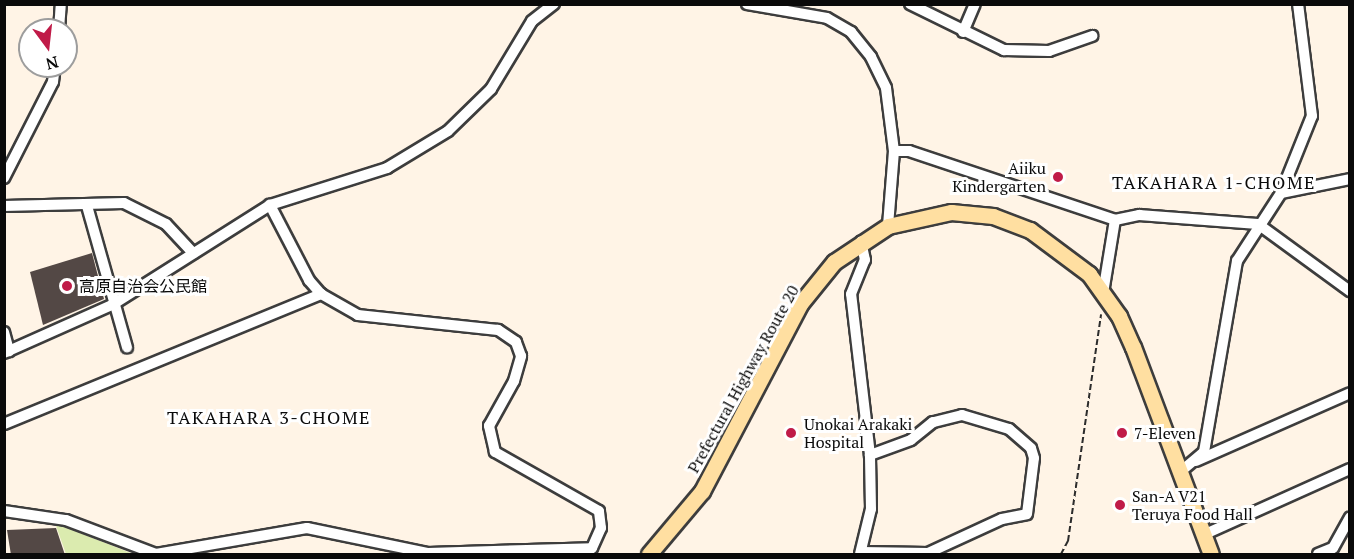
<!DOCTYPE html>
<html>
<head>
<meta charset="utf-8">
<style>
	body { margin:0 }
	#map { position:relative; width:1354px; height:559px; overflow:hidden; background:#fff4e6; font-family:"PT Serif","Noto Sans JP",serif }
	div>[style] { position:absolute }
	.green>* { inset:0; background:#dbebaf }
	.building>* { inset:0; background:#534845 }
	.path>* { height:2px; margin-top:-1px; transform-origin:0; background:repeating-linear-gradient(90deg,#2c2c2c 0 6px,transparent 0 9px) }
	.roads { filter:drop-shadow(2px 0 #3d3d3d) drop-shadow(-2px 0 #3d3d3d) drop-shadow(0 2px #3d3d3d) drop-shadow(0 -2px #3d3d3d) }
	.minor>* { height:10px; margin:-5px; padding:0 5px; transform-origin:5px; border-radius:5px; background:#fff }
	.secondary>* { height:15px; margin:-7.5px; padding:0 7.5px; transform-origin:7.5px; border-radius:7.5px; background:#ffdfa1 }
	.dots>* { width:16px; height:16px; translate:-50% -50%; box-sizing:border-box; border:3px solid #fff; border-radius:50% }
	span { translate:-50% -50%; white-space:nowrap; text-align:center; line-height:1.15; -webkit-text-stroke:6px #fff; paint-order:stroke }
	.poi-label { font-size:16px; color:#0a0a0a }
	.right { translate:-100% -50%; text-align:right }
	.left { translate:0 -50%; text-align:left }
	.street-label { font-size:16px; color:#0a0a0a }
	.neighbourhood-label { font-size:18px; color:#0a0a0a; letter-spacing:1.5px }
	.frame { position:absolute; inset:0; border:6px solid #0a0a0a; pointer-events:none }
	.north { position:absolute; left:18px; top:18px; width:60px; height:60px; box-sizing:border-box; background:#fff; border:2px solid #9d9d9d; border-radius:50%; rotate:165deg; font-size:16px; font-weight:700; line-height:24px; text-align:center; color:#0a0a0a }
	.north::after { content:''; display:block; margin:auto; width:21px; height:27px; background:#c01b48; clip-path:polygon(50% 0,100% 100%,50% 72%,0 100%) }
</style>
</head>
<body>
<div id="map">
	<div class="green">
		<div style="clip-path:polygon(55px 523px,133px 554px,66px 554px)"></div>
	</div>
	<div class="building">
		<div style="clip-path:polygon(92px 253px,104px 299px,43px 325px,30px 272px)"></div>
		<div style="clip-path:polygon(56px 528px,65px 555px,11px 555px,7px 530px)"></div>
	</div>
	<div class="path">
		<div style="left:1061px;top:554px;width:15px;rotate:-62deg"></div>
		<div style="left:1068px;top:541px;width:229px;rotate:-81.7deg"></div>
	</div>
	<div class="roads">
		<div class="minor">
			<div style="left:747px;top:4px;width:81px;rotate:9.9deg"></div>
			<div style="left:827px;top:18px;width:28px;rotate:30deg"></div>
			<div style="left:851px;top:32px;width:32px;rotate:51deg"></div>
			<div style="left:871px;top:57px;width:34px;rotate:64deg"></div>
			<div style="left:886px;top:88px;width:64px;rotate:82.8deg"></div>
			<div style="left:894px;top:151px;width:75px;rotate:94.6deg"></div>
			<div style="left:910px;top:4px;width:105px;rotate:26.1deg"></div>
			<div style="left:1004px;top:50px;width:45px;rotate:1.3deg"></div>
			<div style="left:1049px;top:51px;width:46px;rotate:-19.2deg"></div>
			<div style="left:59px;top:30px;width:26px;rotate:-86deg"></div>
			<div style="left:963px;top:32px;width:30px;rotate:-67deg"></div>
			<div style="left:894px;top:151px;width:15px"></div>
			<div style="left:909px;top:151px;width:217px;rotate:18.5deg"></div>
			<div style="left:1115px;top:220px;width:25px;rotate:-12deg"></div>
			<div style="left:1139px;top:215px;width:119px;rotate:4.3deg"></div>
			<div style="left:1258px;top:224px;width:114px;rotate:36.1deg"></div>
			<div style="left:4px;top:178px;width:108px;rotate:-63deg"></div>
			<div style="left:53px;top:82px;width:16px;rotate:-83deg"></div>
			<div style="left:1281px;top:193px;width:70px;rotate:-11.5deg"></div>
			<div style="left:4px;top:206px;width:120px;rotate:-1.4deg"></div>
			<div style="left:124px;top:203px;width:47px;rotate:26.6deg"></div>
			<div style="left:166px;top:224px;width:40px;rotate:47deg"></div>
			<div style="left:87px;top:206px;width:147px;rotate:74.2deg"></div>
			<div style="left:1103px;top:293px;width:74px;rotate:-80.7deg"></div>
			<div style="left:4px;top:332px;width:20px;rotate:75deg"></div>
			<div style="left:4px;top:353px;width:118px;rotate:-24deg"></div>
			<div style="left:112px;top:305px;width:187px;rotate:-32.3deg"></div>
			<div style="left:270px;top:205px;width:123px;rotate:-17.5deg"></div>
			<div style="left:387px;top:168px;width:71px;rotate:-31.2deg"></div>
			<div style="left:448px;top:131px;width:60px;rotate:-44.3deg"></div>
			<div style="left:491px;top:89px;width:79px;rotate:-58.9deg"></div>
			<div style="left:532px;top:21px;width:28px;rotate:-38deg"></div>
			<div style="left:4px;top:424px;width:343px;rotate:-22.3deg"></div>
			<div style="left:1196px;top:461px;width:168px;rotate:-23.8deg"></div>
			<div style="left:1180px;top:472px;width:31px;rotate:-40deg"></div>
			<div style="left:1204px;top:452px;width:194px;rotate:-80.2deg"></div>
			<div style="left:1237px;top:261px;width:81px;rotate:-57.1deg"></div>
			<div style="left:1281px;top:193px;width:83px;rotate:-68.1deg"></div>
			<div style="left:1312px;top:116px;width:113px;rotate:-97.1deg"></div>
			<div style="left:4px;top:511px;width:63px;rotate:8.3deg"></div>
			<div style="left:66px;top:520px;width:96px;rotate:20.7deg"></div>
			<div style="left:156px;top:554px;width:153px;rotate:-9.8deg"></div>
			<div style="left:307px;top:528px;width:124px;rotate:11.7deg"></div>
			<div style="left:428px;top:553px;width:164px;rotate:-1.7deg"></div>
			<div style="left:592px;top:548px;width:22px;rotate:-66deg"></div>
			<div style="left:601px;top:528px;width:17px;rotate:-97deg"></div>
			<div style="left:599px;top:511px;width:120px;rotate:-150.4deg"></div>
			<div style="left:495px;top:452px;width:27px;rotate:-103deg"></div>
			<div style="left:489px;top:426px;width:51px;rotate:-60.9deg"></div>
			<div style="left:514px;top:381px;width:26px;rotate:-74deg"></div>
			<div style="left:521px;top:356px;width:15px;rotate:-110deg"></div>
			<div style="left:516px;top:342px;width:22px;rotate:-146deg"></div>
			<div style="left:498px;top:330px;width:141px;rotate:-173.9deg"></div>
			<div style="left:358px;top:315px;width:43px;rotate:-150.4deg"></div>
			<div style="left:321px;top:294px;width:18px;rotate:-131deg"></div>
			<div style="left:309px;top:280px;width:85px;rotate:-117.5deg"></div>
			<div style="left:1203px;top:535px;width:161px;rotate:-24.2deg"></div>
			<div style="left:861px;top:552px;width:67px;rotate:0.9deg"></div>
			<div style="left:928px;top:553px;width:81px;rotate:-24.7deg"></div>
			<div style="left:1002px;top:519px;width:25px;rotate:-11deg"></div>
			<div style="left:1027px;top:514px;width:56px;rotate:-82.9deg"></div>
			<div style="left:1034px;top:458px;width:10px;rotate:-107deg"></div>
			<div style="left:1031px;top:448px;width:29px;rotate:-139deg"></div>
			<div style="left:1009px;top:429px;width:49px;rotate:-163.4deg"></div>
			<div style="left:962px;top:415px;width:30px;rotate:166deg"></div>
			<div style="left:933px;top:422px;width:28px;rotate:141deg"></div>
			<div style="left:911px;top:440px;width:44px;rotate:159.9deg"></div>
			<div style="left:860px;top:554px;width:46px;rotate:-76.3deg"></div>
			<div style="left:871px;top:509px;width:54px;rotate:-91.1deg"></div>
			<div style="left:870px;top:455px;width:162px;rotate:-96.7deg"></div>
			<div style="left:851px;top:294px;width:37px;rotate:-68deg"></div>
			<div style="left:865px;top:260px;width:19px;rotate:-102deg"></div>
			<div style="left:1318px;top:554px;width:16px;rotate:-22deg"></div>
			<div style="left:1333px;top:548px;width:35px;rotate:-61deg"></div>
		</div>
		<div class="secondary">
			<div style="left:649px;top:554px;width:82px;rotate:-49.9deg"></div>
			<div style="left:702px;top:491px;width:211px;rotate:-62.3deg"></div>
			<div style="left:800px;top:304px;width:54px;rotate:-51deg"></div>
			<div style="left:834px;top:262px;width:65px;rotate:-33.7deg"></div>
			<div style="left:888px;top:226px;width:65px;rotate:-12.5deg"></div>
			<div style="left:951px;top:212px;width:42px;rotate:5.4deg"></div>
			<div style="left:993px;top:216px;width:40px;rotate:21deg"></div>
			<div style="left:1030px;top:230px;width:74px;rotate:36.7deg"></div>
			<div style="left:1089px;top:274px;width:52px;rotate:54.5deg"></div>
			<div style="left:1119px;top:316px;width:34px;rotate:66deg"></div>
			<div style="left:1133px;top:347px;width:221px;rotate:69.4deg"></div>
		</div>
	</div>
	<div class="dots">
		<div style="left:1058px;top:177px;background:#c01b48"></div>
		<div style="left:67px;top:286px;background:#c01b48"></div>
		<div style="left:791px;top:433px;background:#c01b48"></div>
		<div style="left:1122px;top:433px;background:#c01b48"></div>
		<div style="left:1120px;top:505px;background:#c01b48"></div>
	</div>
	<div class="poi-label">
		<span class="right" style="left:1046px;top:177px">Aiiku<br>Kindergarten</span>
		<span class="left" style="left:79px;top:286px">高原自治会公民館</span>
		<span class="left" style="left:804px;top:433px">Unokai Arakaki<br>Hospital</span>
		<span class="left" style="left:1134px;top:433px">7-Eleven</span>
		<span class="left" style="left:1132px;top:505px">San-A V21<br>Teruya Food Hall</span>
	</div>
	<div class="street-label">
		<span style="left:743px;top:379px;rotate:-61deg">Prefectural Highway Route 20</span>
	</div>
	<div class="neighbourhood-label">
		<span style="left:1214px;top:182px">TAKAHARA 1-CHOME</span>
		<span style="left:269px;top:417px">TAKAHARA 3-CHOME</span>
	</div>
	<div class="frame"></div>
	<div class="north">N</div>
</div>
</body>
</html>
